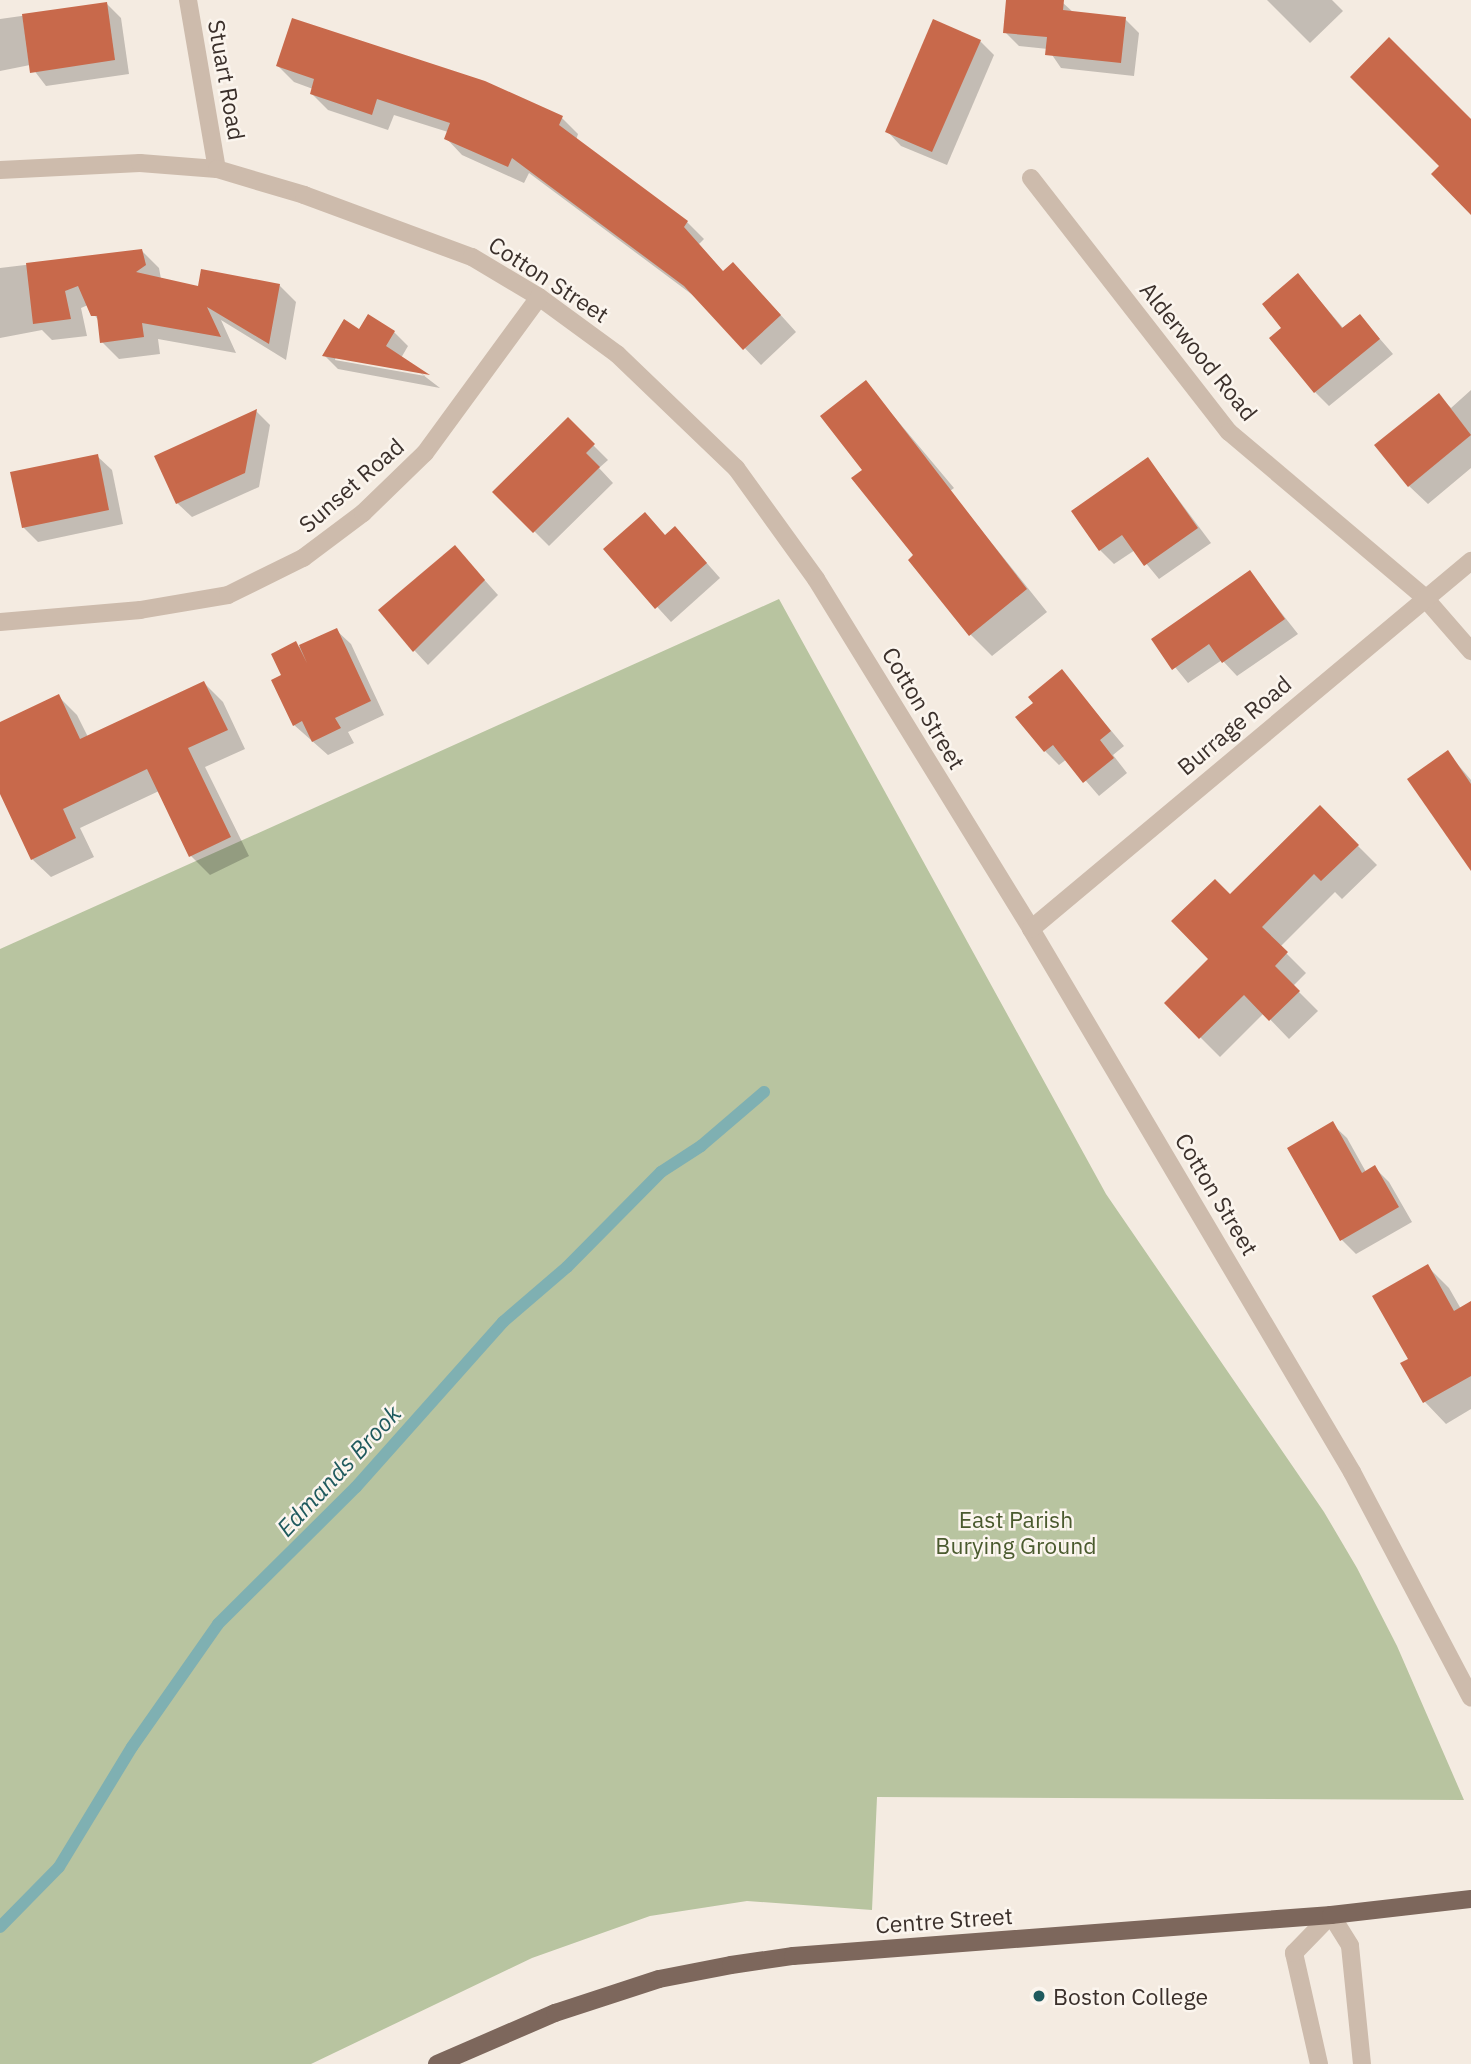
<!DOCTYPE html>
<html>
<head>
<meta charset="utf-8">
<style>
	body { margin:0 }
	#map { position:relative; width:1471px; height:2064px; overflow:hidden; background:#f4ebe1; font-family:"IBM Plex Sans",sans-serif }
	div>[style] { position:absolute }
	.green>* { inset:0; background:#b8c4a0 }
	.shadow>* { inset:0; background:#0003 }
	.stream>* { height:12px; margin:-6px; padding:0 6px; transform-origin:6px; border-radius:6px; background:#7fb0b2 }
	.building>* { inset:0; background:#c8694b }
	.street>* { height:18px; margin:-9px; padding:0 9px; transform-origin:9px; border-radius:9px; background:#cdbbac }
	.primary>* { height:18px; margin:-9px; padding:0 9px; transform-origin:9px; border-radius:9px; background:#7d675c }
	.dots>* { width:19px; height:19px; translate:-50% -50%; box-sizing:border-box; border:4px solid #fbf5ee; border-radius:50% }
	span { translate:-50% -50%; white-space:nowrap; text-align:center; line-height:1.15; -webkit-text-stroke:5px #fbf5ee; paint-order:stroke }
	.street-label { font-size:23px; color:#3b302b }
	.park-label { font-size:23px; color:#4a5a2e }
	.poi-label { font-size:23px; color:#3b302b }
	.left { translate:0 -50%; text-align:left }
	.water-label { font-size:24px; color:#1f5a5e; font-style:italic }
</style>
</head>
<body>
<div id="map">
	<div class="green">
		<div style="clip-path:polygon(779px 599px,1106px 1194px,1324px 1512px,1357px 1568px,1397px 1646px,1464px 1800px,877px 1797px,872px 1910px,747px 1901px,650px 1916px,532px 1958px,311px 2064px,0 2064px,0 949px)"></div>
	</div>
	<div class="shadow">
		<div style="clip-path:polygon(1008px 0,1063px 3px,1074px 13px,1125px 19px,1139px 33px,1134px 76px,1061px 68px,1048px 49px,1019px 46px,1005px 32px)"></div>
		<div style="clip-path:polygon(1267px 0,1332px 0,1343px 11px,1310px 43px)"></div>
		<div style="clip-path:polygon(107px 4px,121px 18px,129px 74px,46px 86px,30px 65px,0 71px,0 19px)"></div>
		<div style="clip-path:polygon(980px 41px,994px 55px,947px 165px,901px 146px,887px 131px)"></div>
		<div style="clip-path:polygon(278px 66px,562px 118px,578px 134px,576px 140px,687px 222px,704px 239px,699px 244px,724px 273px,750px 281px,796px 332px,761px 365px,698px 299px,529px 173px,524px 183px,462px 155px,446px 138px,448px 132px,394px 115px,388px 130px,328px 110px,312px 94px,313px 89px,294px 82px)"></div>
		<div style="clip-path:polygon(142px 251px,159px 268px,161px 279px,199px 288px,279px 285px,296px 302px,286px 360px,221px 320px,236px 353px,158px 339px,160px 354px,119px 359px,102px 342px,100px 323px,88px 305px,81px 308px,87px 336px,52px 340px,42px 330px,0 338px,0 268px)"></div>
		<div style="clip-path:polygon(1298px 275px,1344px 329px,1360px 316px,1393px 354px,1329px 406px,1315px 392px,1283px 329px)"></div>
		<div style="clip-path:polygon(evenodd,359px 331px,394px 332px,408px 346px,401px 358px,440px 388px,338px 369px,324px 355px,359px 331px,336px 356px,420px 372px,425px 376px,335px 360px,336px 356px)"></div>
		<div style="clip-path:polygon(865px 382px,954px 488px,950px 491px,1047px 612px,992px 656px,970px 634px,916px 556px,864px 470px)"></div>
		<div style="clip-path:polygon(1471px 390px,1471px 468px,1428px 504px,1409px 486px,1439px 395px,1451px 408px)"></div>
		<div style="clip-path:polygon(256px 411px,270px 425px,259px 487px,192px 517px,177px 503px)"></div>
		<div style="clip-path:polygon(568px 420px,608px 460px,599px 468px,613px 483px,549px 546px,495px 492px)"></div>
		<div style="clip-path:polygon(97px 456px,112px 470px,123px 524px,38px 542px,23px 527px)"></div>
		<div style="clip-path:polygon(1148px 459px,1211px 543px,1159px 579px,1135px 550px,1114px 564px,1100px 550px)"></div>
		<div style="clip-path:polygon(666px 537px,689px 543px,720px 578px,671px 622px,605px 550px)"></div>
		<div style="clip-path:polygon(455px 547px,498px 595px,428px 665px,414px 650px)"></div>
		<div style="clip-path:polygon(1249px 572px,1298px 634px,1237px 676px,1222px 660px,1188px 683px,1153px 640px)"></div>
		<div style="clip-path:polygon(336px 630px,351px 644px,384px 715px,348px 732px,354px 743px,328px 755px,294px 725px,283px 676px,299px 647px)"></div>
		<div style="clip-path:polygon(1062px 672px,1124px 746px,1113px 755px,1127px 773px,1099px 796px,1067px 759px,1059px 765px,1045px 751px,1035px 703px)"></div>
		<div style="clip-path:polygon(204px 683px,223px 702px,245px 749px,205px 767px,249px 856px,210px 875px,191px 856px,159px 791px,80px 828px,94px 857px,51px 877px,32px 859px,0 790px,0 723px,58px 696px,77px 715px,88px 737px)"></div>
		<div style="clip-path:polygon(1448px 753px,1471px 780px,1471px 867px)"></div>
		<div style="clip-path:polygon(1320px 808px,1377px 865px,1342px 899px,1335px 892px,1280px 947px,1306px 973px,1293px 986px,1318px 1011px,1289px 1039px,1264px 1013px,1220px 1057px,1166px 1003px,1211px 959px,1230px 896px)"></div>
		<div style="clip-path:polygon(1332px 1124px,1347px 1138px,1366px 1172px,1375px 1168px,1389px 1182px,1412px 1222px,1356px 1254px,1342px 1240px)"></div>
		<div style="clip-path:polygon(1427px 1266px,1449px 1288px,1461px 1309px,1471px 1306px,1471px 1409px,1446px 1424px,1425px 1402px,1403px 1364px,1411px 1360px)"></div>
	</div>
	<div class="stream">
		<div style="left:0;top:1927px;width:84px;rotate:-45.5deg"></div>
		<div style="left:59px;top:1867px;width:140px;rotate:-58.7deg"></div>
		<div style="left:132px;top:1747px;width:150px;rotate:-55deg"></div>
		<div style="left:218px;top:1624px;width:194px;rotate:-44.8deg"></div>
		<div style="left:356px;top:1487px;width:221px;rotate:-48.3deg"></div>
		<div style="left:503px;top:1322px;width:84px;rotate:-40.7deg"></div>
		<div style="left:567px;top:1267px;width:134px;rotate:-45.3deg"></div>
		<div style="left:661px;top:1172px;width:48px;rotate:-33deg"></div>
		<div style="left:701px;top:1146px;width:83px;rotate:-40.6deg"></div>
	</div>
	<div class="building">
		<div style="clip-path:polygon(1006px 0,1064px 0,1063px 10px,1126px 17px,1121px 63px,1045px 55px,1047px 37px,1003px 33px)"></div>
		<div style="clip-path:polygon(107px 2px,115px 60px,30px 73px,22px 14px)"></div>
		<div style="clip-path:polygon(292px 18px,485px 81px,563px 116px,559px 125px,688px 221px,684px 227px,723px 271px,733px 262px,781px 315px,743px 350px,684px 286px,512px 158px,508px 167px,444px 139px,450px 123px,377px 99px,372px 115px,310px 94px,314px 79px,276px 66px)"></div>
		<div style="clip-path:polygon(933px 19px,981px 40px,932px 152px,885px 132px)"></div>
		<div style="clip-path:polygon(1389px 37px,1471px 119px,1471px 215px,1431px 174px,1439px 166px,1350px 77px)"></div>
		<div style="clip-path:polygon(142px 249px,146px 265px,136px 272px,198px 286px,201px 269px,280px 284px,269px 344px,207px 307px,221px 337px,142px 323px,144px 337px,100px 343px,97px 316px,91px 316px,78px 286px,65px 291px,71px 319px,33px 324px,26px 263px)"></div>
		<div style="clip-path:polygon(1298px 273px,1342px 328px,1360px 314px,1380px 339px,1314px 393px,1269px 338px,1281px 328px,1262px 304px)"></div>
		<div style="clip-path:polygon(368px 314px,395px 331px,386px 346px,430px 375px,322px 356px,344px 319px,359px 329px)"></div>
		<div style="clip-path:polygon(866px 380px,1027px 589px,969px 636px,908px 560px,913px 555px,851px 478px,862px 470px,820px 416px)"></div>
		<div style="clip-path:polygon(1439px 393px,1471px 435px,1408px 487px,1374px 445px)"></div>
		<div style="clip-path:polygon(257px 409px,245px 473px,176px 504px,154px 456px)"></div>
		<div style="clip-path:polygon(568px 417px,595px 444px,586px 453px,600px 467px,533px 533px,492px 492px)"></div>
		<div style="clip-path:polygon(98px 454px,109px 510px,22px 528px,10px 472px)"></div>
		<div style="clip-path:polygon(1148px 457px,1198px 528px,1144px 566px,1122px 535px,1099px 551px,1071px 511px)"></div>
		<div style="clip-path:polygon(645px 512px,665px 535px,675px 526px,707px 563px,655px 609px,603px 549px)"></div>
		<div style="clip-path:polygon(455px 545px,485px 580px,413px 652px,378px 610px)"></div>
		<div style="clip-path:polygon(1250px 570px,1285px 619px,1222px 663px,1209px 644px,1172px 670px,1151px 639px)"></div>
		<div style="clip-path:polygon(337px 628px,371px 701px,335px 718px,341px 728px,312px 742px,302px 721px,293px 726px,271px 680px,281px 675px,271px 654px,296px 641px,307px 663px,299px 645px)"></div>
		<div style="clip-path:polygon(1062px 669px,1111px 731px,1100px 740px,1114px 758px,1083px 783px,1053px 745px,1044px 752px,1015px 717px,1033px 703px,1028px 697px)"></div>
		<div style="clip-path:polygon(204px 681px,228px 730px,188px 748px,231px 837px,189px 857px,147px 769px,63px 809px,76px 838px,31px 860px,0 794px,0 722px,59px 694px,80px 739px)"></div>
		<div style="clip-path:polygon(1448px 750px,1471px 784px,1471px 871px,1407px 779px)"></div>
		<div style="clip-path:polygon(1320px 805px,1359px 845px,1321px 881px,1314px 874px,1262px 927px,1288px 952px,1275px 966px,1300px 991px,1269px 1021px,1244px 995px,1199px 1039px,1164px 1003px,1208px 959px,1171px 921px,1215px 879px,1230px 894px)"></div>
		<div style="clip-path:polygon(1333px 1121px,1362px 1173px,1375px 1165px,1399px 1207px,1340px 1241px,1287px 1148px)"></div>
		<div style="clip-path:polygon(1428px 1264px,1454px 1311px,1471px 1301px,1471px 1376px,1423px 1403px,1400px 1363px,1408px 1359px,1372px 1296px)"></div>
	</div>
	<div class="street">
		<div style="left:188px;top:0;width:171px;rotate:80.3deg"></div>
		<div style="left:0;top:170px;width:140px;rotate:-2.9deg"></div>
		<div style="left:140px;top:163px;width:77px;rotate:4.5deg"></div>
		<div style="left:217px;top:169px;width:91px;rotate:16.6deg"></div>
		<div style="left:304px;top:195px;width:179px;rotate:20.3deg"></div>
		<div style="left:472px;top:257px;width:78px;rotate:30.8deg"></div>
		<div style="left:539px;top:297px;width:97px;rotate:36.2deg"></div>
		<div style="left:617px;top:354px;width:165px;rotate:43.8deg"></div>
		<div style="left:736px;top:468px;width:137px;rotate:54.2deg"></div>
		<div style="left:816px;top:579px;width:411px;rotate:58.4deg"></div>
		<div style="left:1031px;top:929px;width:631px;rotate:59.41deg"></div>
		<div style="left:1352px;top:1472px;width:255px;rotate:62.2deg"></div>
		<div style="left:1031px;top:178px;width:322px;rotate:52.1deg"></div>
		<div style="left:1229px;top:432px;width:255px;rotate:40.2deg"></div>
		<div style="left:1424px;top:597px;width:72px;rotate:49deg"></div>
		<div style="left:0;top:622px;width:141px;rotate:-4.9deg"></div>
		<div style="left:140px;top:610px;width:89px;rotate:-9.7deg"></div>
		<div style="left:228px;top:595px;width:84px;rotate:-26.3deg"></div>
		<div style="left:303px;top:558px;width:75px;rotate:-36.9deg"></div>
		<div style="left:363px;top:513px;width:86px;rotate:-44.1deg"></div>
		<div style="left:425px;top:453px;width:193px;rotate:-53.8deg"></div>
		<div style="left:1031px;top:929px;width:574px;rotate:-39.91deg"></div>
		<div style="left:1319px;top:2064px;width:114px;rotate:-102.7deg"></div>
		<div style="left:1294px;top:1953px;width:53px;rotate:-45.8deg"></div>
		<div style="left:1331px;top:1915px;width:36px;rotate:58deg"></div>
		<div style="left:1350px;top:1946px;width:119px;rotate:84.2deg"></div>
	</div>
	<div class="primary">
		<div style="left:437px;top:2064px;width:129px;rotate:-23.4deg"></div>
		<div style="left:555px;top:2013px;width:109px;rotate:-18.1deg"></div>
		<div style="left:659px;top:1979px;width:73px;rotate:-11deg"></div>
		<div style="left:731px;top:1965px;width:63px;rotate:-8.3deg"></div>
		<div style="left:793px;top:1956px;width:540px;rotate:-4.36deg"></div>
		<div style="left:1331px;top:1915px;width:141px;rotate:-6.5deg"></div>
	</div>
	<div class="dots">
		<div style="left:1039px;top:1996px;background:#1f5a5e"></div>
	</div>
	<div class="street-label">
		<span style="left:227px;top:80px;rotate:80deg">Stuart Road</span>
		<span style="left:549px;top:279px;rotate:33deg">Cotton Street</span>
		<span style="left:1199px;top:351px;rotate:51deg">Alderwood Road</span>
		<span style="left:351px;top:485px;rotate:-41deg">Sunset Road</span>
		<span style="left:924px;top:708px;rotate:59deg">Cotton Street</span>
		<span style="left:1234px;top:725px;rotate:-40deg">Burrage Road</span>
		<span style="left:1217px;top:1194px;rotate:59deg">Cotton Street</span>
		<span style="left:944px;top:1920px;rotate:-4deg">Centre Street</span>
	</div>
	<div class="park-label">
		<span style="left:1016px;top:1532px">East Parish<br>Burying Ground</span>
	</div>
	<div class="poi-label">
		<span class="left" style="left:1053px;top:1996px">Boston College</span>
	</div>
	<div class="water-label">
		<span style="left:339px;top:1471px;rotate:-47deg">Edmands Brook</span>
	</div>
</div>
</body>
</html>
